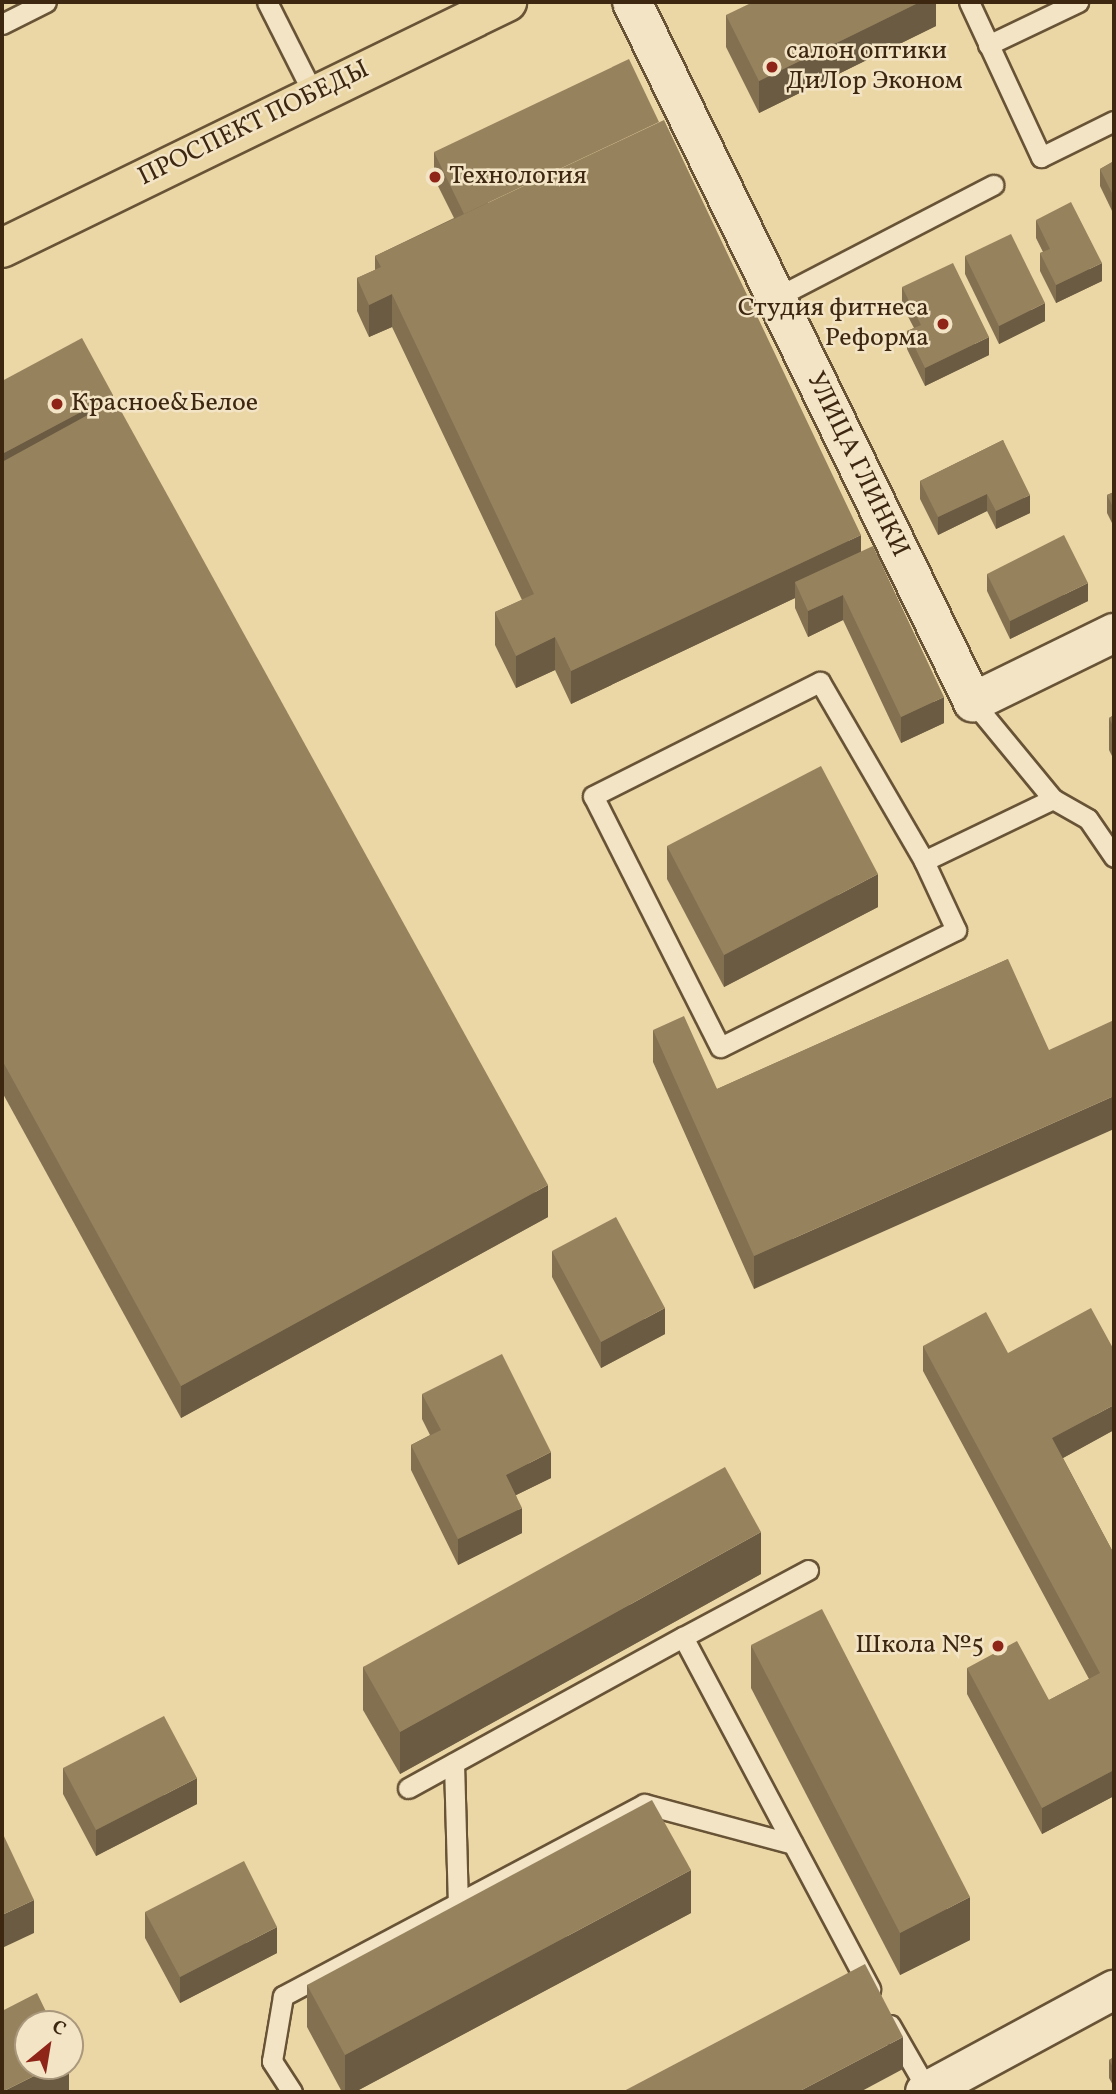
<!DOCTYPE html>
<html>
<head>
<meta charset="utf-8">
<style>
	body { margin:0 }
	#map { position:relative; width:1116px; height:2094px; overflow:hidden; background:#ebd6a6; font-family:Vollkorn,serif }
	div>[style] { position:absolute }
	.roads { filter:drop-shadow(2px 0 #685336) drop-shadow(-2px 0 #685336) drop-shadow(0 2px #685336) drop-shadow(0 -2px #685336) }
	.lane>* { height:19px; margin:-9.5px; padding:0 9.5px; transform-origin:9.5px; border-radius:9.5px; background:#f2e4c5 }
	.street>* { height:38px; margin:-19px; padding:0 19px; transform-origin:19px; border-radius:19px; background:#f2e4c5 }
	.secondary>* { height:38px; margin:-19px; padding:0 19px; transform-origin:19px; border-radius:19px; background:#f2e4c5 }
	.primary>* { height:38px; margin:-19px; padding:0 19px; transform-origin:19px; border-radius:19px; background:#ebd6a6 }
	.wall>* { inset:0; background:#827051 }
	.shaded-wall>* { inset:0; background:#6a5b42 }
	.building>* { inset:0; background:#97825e }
	.dots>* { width:19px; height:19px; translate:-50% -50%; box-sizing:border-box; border:4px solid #f2e4c5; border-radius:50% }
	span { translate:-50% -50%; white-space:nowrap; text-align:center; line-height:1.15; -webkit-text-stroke:5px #f2e4c5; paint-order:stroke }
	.poi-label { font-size:26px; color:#3d2711 }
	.left { translate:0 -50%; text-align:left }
	.right { translate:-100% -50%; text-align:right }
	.street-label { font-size:26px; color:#3d2711 }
	.frame { position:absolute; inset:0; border:4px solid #3d2711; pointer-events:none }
	.north { position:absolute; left:14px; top:2010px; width:70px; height:70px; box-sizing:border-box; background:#f2e4c5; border:2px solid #aa987d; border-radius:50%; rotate:30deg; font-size:19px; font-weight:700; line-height:28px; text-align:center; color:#3d2711 }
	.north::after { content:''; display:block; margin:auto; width:24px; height:32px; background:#8f2418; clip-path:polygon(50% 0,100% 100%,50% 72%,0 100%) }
</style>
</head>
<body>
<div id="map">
	<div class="roads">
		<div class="lane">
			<div style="left:267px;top:2px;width:102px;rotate:63.2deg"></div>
			<div style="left:969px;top:2px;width:171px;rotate:65.1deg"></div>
			<div style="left:1041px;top:157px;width:81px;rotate:-26.3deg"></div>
			<div style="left:2px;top:24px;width:49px;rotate:-26.6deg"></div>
			<div style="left:988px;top:45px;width:100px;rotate:-25.5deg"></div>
			<div style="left:775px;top:298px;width:246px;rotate:-27.4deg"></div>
			<div style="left:973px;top:702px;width:126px;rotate:50.5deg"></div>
			<div style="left:1053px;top:799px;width:40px;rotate:29.7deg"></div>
			<div style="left:1088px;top:819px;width:46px;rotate:55.6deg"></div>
			<div style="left:924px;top:861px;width:76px;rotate:65.1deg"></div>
			<div style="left:956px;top:930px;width:263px;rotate:153.6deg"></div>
			<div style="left:720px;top:1047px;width:281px;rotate:-116.8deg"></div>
			<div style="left:593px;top:796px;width:254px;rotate:-26.7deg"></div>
			<div style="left:820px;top:682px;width:207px;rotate:59.8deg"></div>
			<div style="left:924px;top:861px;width:143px;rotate:-25.7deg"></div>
			<div style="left:808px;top:1570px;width:142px;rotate:151.8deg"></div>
			<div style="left:683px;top:1637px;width:399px;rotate:62deg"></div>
			<div style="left:454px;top:1763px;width:140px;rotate:88.4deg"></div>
			<div style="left:408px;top:1788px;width:314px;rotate:-28.8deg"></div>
			<div style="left:890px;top:2025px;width:76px;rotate:60.1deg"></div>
			<div style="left:292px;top:2092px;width:37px;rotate:-123deg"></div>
			<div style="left:272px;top:2061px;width:66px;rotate:-80.4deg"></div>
			<div style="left:283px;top:1996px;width:409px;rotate:-28deg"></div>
			<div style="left:644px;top:1804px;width:154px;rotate:15deg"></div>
		</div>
		<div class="street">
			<div style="left:632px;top:2px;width:779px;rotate:64.03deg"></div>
			<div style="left:973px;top:702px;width:157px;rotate:-26.1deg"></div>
		</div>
		<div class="secondary">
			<div style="left:925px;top:2092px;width:215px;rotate:-28.4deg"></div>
		</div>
		<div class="primary">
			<div style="left:2px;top:248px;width:562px;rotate:-25.97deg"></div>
		</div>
	</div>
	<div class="wall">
		<div style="clip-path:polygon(936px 2px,936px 26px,759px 113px,726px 47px,726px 15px)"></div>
		<div style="clip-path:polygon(434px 152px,861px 552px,944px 723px,901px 743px,843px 620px,808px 637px,795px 608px,795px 598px,571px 704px,555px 670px,516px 688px,495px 645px,495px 612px,522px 600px,392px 327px,369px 337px,357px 311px,357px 278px,375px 270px,375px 256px,454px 218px,434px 178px)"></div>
		<div style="clip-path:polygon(1114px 161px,1114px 215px,1100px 186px,1100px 169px)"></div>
		<div style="clip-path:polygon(1036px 220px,1102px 281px,1056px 303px,1040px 271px,1040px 253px,1043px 252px,1036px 238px)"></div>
		<div style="clip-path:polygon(965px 256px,1045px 321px,999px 344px,965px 274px)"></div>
		<div style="clip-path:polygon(902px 287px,989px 355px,925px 386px,907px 349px,907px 331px,914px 328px,902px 305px)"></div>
		<div style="clip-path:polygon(2px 381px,113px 401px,548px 1217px,181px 1418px,2px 1092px)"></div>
		<div style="clip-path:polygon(1003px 440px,1030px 513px,996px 529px,987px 511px,938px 535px,920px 499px,920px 481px)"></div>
		<div style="clip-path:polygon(1114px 492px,1114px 527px,1107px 513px,1107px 495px)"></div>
		<div style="clip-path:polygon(987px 574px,1088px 601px,1010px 639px,987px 591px)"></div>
		<div style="clip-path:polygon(1114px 715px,1114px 760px,1109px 750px,1109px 718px)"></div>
		<div style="clip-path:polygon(667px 846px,878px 907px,724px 987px,667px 879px)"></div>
		<div style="clip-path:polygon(1008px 959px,754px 1289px,653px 1062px,653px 1030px,717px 1089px)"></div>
		<div style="clip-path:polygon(552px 1251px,665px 1334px,601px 1368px,552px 1277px)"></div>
		<div style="clip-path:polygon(923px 1346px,1008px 1353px,1114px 1430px,1063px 1458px,1114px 1554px,1114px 1796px,1042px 1834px,967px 1694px,967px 1668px,1049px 1700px,1089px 1679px,923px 1371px)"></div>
		<div style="clip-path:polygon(422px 1394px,551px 1478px,516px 1495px,522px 1533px,458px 1565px,411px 1470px,411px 1445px,430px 1435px,422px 1419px)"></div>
		<div style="clip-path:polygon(761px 1574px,400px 1774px,363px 1710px,363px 1667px)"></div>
		<div style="clip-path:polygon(751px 1645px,970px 1940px,900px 1975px,751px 1688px)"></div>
		<div style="clip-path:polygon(63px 1768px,197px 1804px,96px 1856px,63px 1794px)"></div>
		<div style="clip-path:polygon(145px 1912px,277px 1953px,180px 2003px,145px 1938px)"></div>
		<div style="clip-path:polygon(691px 1913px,355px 2092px,342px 2092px,307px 2027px,307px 1985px)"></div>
		<div style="clip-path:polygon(1114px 2057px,1114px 2087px,1109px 2078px,1109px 2060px)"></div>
	</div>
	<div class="shaded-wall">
		<div style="clip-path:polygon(920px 2px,936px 2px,936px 26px,759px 113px,759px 81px)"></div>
		<div style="clip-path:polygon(1102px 263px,1102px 281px,1056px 303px,1056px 285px)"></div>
		<div style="clip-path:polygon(392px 294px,392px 327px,369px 337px,369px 305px)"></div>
		<div style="clip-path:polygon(1045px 303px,1045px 321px,999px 344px,999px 326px)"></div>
		<div style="clip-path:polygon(989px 337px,989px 355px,925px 386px,925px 368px)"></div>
		<div style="clip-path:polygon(113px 395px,113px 427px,2px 487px,2px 454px)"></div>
		<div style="clip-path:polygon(987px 494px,987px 511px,938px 535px,938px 517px)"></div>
		<div style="clip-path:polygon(1030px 495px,1030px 513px,996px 529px,996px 511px)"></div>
		<div style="clip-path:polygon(861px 535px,861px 567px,795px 582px,795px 598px,571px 704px,571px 671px)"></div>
		<div style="clip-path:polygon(1088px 583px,1088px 601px,1010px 639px,1010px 621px)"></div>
		<div style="clip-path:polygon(843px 595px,843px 620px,808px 637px,808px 611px)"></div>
		<div style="clip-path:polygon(555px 637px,555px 670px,516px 688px,516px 656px)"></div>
		<div style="clip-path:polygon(944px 697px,944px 723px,901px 743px,901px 717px)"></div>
		<div style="clip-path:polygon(878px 874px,878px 907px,724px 987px,724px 955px)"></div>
		<div style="clip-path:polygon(1114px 1096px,1114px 1129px,754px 1289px,754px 1256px)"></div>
		<div style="clip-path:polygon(548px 1185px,548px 1217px,181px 1418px,181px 1386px)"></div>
		<div style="clip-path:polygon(665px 1308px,665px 1334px,601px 1368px,601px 1342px)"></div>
		<div style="clip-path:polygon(1114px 1405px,1114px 1430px,1052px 1464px,1052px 1438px)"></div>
		<div style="clip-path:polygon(551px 1452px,551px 1478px,506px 1500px,506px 1475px)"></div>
		<div style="clip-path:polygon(522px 1508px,522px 1533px,458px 1565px,458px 1539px)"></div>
		<div style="clip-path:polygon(761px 1532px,761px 1574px,400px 1774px,400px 1732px)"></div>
		<div style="clip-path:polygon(1114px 1770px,1114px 1796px,1042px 1834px,1042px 1808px)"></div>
		<div style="clip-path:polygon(197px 1778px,197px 1804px,96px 1856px,96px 1830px)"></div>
		<div style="clip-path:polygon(691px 1870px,691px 1913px,355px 2092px,345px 2092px,345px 2055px)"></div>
		<div style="clip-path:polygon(970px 1897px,970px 1940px,900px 1975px,900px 1933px)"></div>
		<div style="clip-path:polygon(34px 1900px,34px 1933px,2px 1948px,2px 1915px)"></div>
		<div style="clip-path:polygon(277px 1927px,277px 1953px,180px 2003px,180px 1977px)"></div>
		<div style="clip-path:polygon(903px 2037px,903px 2069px,860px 2092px,798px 2092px)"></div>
		<div style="clip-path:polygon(54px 2066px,69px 2066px,69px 2091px,67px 2092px,2px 2092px)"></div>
	</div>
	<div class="building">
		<div style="clip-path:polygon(753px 2px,920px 2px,759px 81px,726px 15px)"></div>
		<div style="clip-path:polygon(629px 59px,659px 122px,464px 214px,434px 152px)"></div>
		<div style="clip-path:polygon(664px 120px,861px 535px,571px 671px,555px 637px,516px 656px,495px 612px,534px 594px,392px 294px,369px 305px,357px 278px,381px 267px,375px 256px)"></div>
		<div style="clip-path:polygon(1114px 161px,1114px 197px,1100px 169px)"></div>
		<div style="clip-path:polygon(1071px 202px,1102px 263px,1056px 285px,1040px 253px,1050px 249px,1036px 220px)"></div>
		<div style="clip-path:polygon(1011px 234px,1045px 303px,999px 326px,965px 256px)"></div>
		<div style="clip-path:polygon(953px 263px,989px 337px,925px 368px,907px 331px,921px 325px,902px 287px)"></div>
		<div style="clip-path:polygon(82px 338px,113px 395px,2px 454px,2px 381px)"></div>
		<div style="clip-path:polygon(115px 400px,548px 1185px,181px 1386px,2px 1060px,2px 462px)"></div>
		<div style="clip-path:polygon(1003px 440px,1030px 495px,996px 511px,987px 494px,938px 517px,920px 481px)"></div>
		<div style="clip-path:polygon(1114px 492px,1114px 509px,1107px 495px)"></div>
		<div style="clip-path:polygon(1064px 535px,1088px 583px,1010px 621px,987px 574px)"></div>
		<div style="clip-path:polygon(873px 546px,944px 697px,901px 717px,843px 595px,808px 611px,795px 582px)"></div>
		<div style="clip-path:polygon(1114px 715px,1114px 728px,1109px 718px)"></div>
		<div style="clip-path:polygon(821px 766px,878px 874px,724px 955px,667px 846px)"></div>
		<div style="clip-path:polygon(1008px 959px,1049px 1050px,1114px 1020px,1114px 1096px,754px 1256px,653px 1030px,684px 1016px,717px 1089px)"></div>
		<div style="clip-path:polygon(616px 1217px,665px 1308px,601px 1342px,552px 1251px)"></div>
		<div style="clip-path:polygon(1091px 1308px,1114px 1350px,1114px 1405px,1052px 1438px,1114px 1554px,1114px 1770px,1042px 1808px,967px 1668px,1017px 1641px,1049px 1700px,1100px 1673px,923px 1346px,986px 1312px,1008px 1353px)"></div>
		<div style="clip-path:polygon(502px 1354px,551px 1452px,506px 1475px,522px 1508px,458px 1539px,411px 1445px,441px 1430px,422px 1394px)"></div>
		<div style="clip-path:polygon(725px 1467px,761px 1532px,400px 1732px,363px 1667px)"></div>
		<div style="clip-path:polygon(822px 1609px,970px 1897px,900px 1933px,751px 1645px)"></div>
		<div style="clip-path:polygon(164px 1716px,197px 1778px,96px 1830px,63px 1768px)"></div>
		<div style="clip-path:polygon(652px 1800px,691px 1870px,345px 2055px,307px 1985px)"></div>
		<div style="clip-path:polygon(2px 1832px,34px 1900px,2px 1915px)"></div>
		<div style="clip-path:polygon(244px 1861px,277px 1927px,180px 1977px,145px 1912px)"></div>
		<div style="clip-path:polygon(865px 1964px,903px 2037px,798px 2092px,622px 2092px)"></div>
		<div style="clip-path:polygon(37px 1993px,52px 2024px,28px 2024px,28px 2066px,54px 2066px,2px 2092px,2px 2011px)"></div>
		<div style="clip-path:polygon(1114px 2057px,1114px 2069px,1109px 2060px)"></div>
	</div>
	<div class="dots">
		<div style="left:772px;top:67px;background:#8f2418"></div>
		<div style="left:435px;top:177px;background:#8f2418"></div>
		<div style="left:943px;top:324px;background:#8f2418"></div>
		<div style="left:57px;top:404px;background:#8f2418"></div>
		<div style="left:998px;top:1646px;background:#8f2418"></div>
	</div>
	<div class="poi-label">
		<span class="left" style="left:786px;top:67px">салон оптики<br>ДиЛор Эконом</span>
		<span class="left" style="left:449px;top:177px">Технология</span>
		<span class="right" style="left:929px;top:324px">Студия фитнеса<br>Реформа</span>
		<span class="left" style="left:71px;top:404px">Красное&amp;Белое</span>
		<span class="right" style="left:984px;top:1646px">Школа №5</span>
	</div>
	<div class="street-label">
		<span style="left:254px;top:124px;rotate:-26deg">ПРОСПЕКТ ПОБЕДЫ</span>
		<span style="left:857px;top:465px;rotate:64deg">УЛИЦА ГЛИНКИ</span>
	</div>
	<div class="frame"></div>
	<div class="north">С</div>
</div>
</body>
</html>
